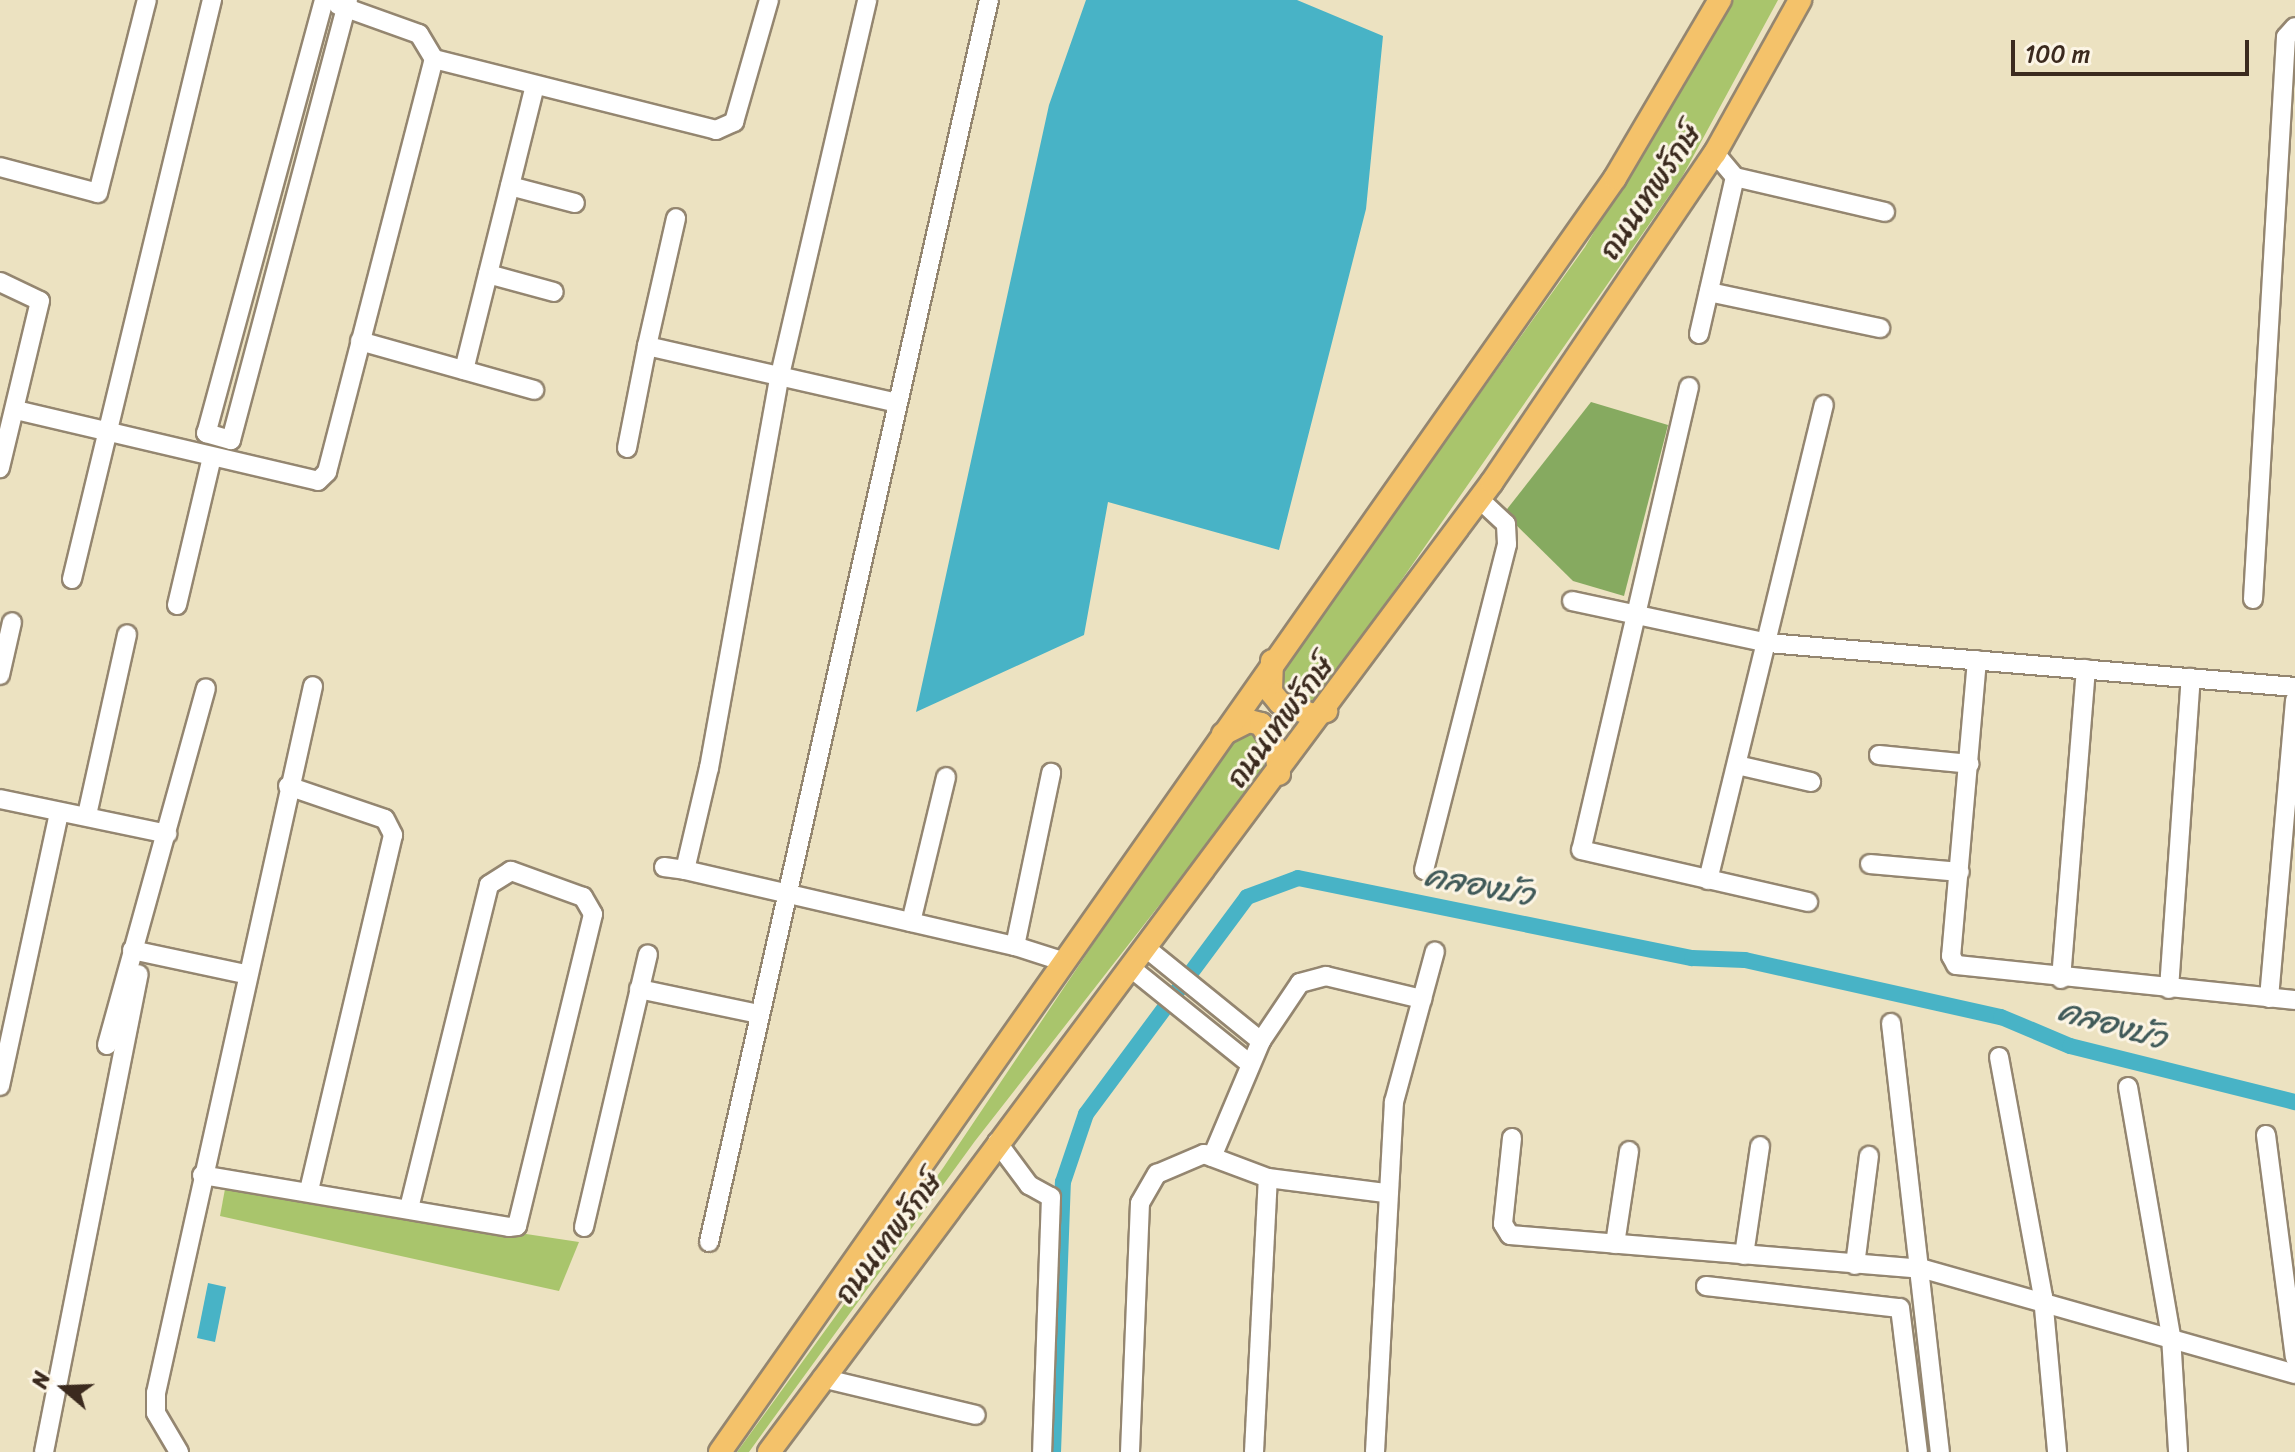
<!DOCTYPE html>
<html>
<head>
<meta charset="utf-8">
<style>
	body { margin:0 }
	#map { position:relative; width:2295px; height:1452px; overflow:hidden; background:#ece2c1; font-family:Sriracha,"Playpen Sans Thai",sans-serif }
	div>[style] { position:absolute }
	.green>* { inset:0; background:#a9c56c }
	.forest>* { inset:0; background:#86aa60 }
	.water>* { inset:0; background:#48b3c6 }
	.canal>* { height:16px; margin:-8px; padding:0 8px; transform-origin:8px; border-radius:8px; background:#48b3c6 }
	.roads { filter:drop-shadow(2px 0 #948670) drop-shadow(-2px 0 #948670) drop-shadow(0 2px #948670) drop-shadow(0 -2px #948670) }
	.minor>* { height:18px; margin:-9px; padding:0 9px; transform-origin:9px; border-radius:9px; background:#fff }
	.major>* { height:22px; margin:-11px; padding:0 11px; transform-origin:11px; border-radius:11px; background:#f4c26a }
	span { translate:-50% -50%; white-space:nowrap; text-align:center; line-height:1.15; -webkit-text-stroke:6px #fcf5e5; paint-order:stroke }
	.street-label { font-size:30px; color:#3b2a1e }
	.water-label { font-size:32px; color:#405a59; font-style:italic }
	.north { position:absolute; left:24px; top:1348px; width:80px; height:80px; -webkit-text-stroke:6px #fcf5e5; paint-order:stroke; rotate:289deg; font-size:22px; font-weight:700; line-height:32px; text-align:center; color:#3b2a1e }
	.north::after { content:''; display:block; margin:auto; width:28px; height:36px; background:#3b2a1e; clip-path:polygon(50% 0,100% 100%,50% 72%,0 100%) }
	.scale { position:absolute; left:2011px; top:40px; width:238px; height:36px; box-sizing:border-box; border:4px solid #3b2a1e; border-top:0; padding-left:10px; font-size:24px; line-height:28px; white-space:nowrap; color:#3b2a1e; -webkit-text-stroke:6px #fcf5e5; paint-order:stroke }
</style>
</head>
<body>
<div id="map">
	<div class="green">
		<div style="clip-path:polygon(1731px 0,1778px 0,1682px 177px,1316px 703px,1305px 707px,1281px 694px,1280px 672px,1585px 247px)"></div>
		<div style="clip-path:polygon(1244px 732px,1262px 738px,1268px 764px,1254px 784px,975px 1141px,749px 1452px,737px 1452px,943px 1168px,1230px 740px)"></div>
		<div style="clip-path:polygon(225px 1189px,579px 1242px,559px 1291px,220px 1216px)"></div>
	</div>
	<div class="forest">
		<div style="clip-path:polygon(1591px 402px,1668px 425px,1624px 596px,1573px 581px,1504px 513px)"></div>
	</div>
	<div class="water">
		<div style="clip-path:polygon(1086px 0,1297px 0,1383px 36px,1366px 209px,1279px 550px,1108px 502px,1084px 635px,916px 712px,1049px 105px)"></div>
		<div style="clip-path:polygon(208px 1283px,226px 1287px,215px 1342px,197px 1338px)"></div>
	</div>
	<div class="canal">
		<div style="left:1053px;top:1452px;width:270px;rotate:-87.9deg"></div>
		<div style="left:1063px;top:1182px;width:72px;rotate:-71.3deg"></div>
		<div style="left:1086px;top:1114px;width:270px;rotate:-53.4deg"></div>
		<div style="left:1247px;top:897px;width:54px;rotate:-20.4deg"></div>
		<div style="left:1298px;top:878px;width:402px;rotate:11.5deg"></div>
		<div style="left:1692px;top:958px;width:53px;rotate:2.2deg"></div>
		<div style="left:1745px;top:960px;width:262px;rotate:12.6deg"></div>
		<div style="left:2001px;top:1017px;width:75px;rotate:22.8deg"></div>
		<div style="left:2070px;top:1046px;width:232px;rotate:14deg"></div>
	</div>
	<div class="roads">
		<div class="minor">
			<div style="left:324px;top:0;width:449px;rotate:105.2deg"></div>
			<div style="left:206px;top:433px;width:26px;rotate:16deg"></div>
			<div style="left:231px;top:440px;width:455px;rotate:-75.1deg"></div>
			<div style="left:338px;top:5px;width:86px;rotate:19.7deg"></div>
			<div style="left:419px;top:34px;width:29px;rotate:59deg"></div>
			<div style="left:434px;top:59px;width:291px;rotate:14.1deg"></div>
			<div style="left:716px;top:130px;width:20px;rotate:-24deg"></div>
			<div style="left:734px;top:122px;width:127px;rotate:-74deg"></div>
			<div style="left:0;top:167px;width:101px;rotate:14.9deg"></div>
			<div style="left:98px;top:193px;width:199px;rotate:-75.8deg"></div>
			<div style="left:1735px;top:177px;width:154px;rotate:13.1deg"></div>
			<div style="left:510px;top:186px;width:67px;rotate:14.7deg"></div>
			<div style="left:488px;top:274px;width:68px;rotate:15.3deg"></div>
			<div style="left:0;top:282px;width:44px;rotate:25.4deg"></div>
			<div style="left:40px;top:301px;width:172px;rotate:103.5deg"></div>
			<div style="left:1709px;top:292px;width:175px;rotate:11.9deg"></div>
			<div style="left:1699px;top:334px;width:161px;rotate:-77.1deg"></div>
			<div style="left:1735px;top:177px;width:31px;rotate:-130deg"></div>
			<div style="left:360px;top:341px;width:181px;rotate:15.7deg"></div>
			<div style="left:647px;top:346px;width:131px;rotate:-77.2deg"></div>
			<div style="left:464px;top:370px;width:293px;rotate:-76deg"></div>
			<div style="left:1689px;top:387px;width:475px;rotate:103.1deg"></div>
			<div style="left:1581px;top:850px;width:233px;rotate:12.9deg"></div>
			<div style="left:16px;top:410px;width:310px;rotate:13.2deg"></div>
			<div style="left:318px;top:481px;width:13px;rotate:-45deg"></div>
			<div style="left:327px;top:472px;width:427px;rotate:-75.5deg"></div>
			<div style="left:627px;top:448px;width:104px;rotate:-78.9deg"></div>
			<div style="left:647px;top:346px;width:257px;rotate:12.8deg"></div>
			<div style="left:72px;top:579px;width:596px;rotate:-76.41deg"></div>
			<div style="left:2253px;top:599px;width:563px;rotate:-86.64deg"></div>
			<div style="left:2286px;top:37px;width:13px;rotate:-48deg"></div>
			<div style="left:1572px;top:601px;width:200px;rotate:12.1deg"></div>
			<div style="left:1768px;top:643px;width:529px;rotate:4.77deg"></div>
			<div style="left:177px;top:605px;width:148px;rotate:-76.7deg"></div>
			<div style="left:1977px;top:660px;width:297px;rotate:95deg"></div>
			<div style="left:1951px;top:956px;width:10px;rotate:61deg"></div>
			<div style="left:1956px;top:965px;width:341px;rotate:5.9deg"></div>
			<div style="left:0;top:675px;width:54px;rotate:-77.2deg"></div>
			<div style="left:1879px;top:755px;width:91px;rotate:5.6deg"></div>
			<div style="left:1737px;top:765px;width:76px;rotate:12.9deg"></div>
			<div style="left:288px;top:786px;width:102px;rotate:18.8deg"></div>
			<div style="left:385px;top:819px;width:18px;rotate:63deg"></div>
			<div style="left:393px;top:835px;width:365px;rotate:103.3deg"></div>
			<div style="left:0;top:799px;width:171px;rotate:11.8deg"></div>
			<div style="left:87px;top:815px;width:185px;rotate:-77.5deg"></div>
			<div style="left:1870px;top:864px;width:90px;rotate:5.1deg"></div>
			<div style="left:664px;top:867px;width:21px;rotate:8deg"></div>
			<div style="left:685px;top:870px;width:105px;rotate:-76.8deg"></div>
			<div style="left:709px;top:768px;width:399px;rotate:-79.8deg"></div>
			<div style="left:780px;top:375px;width:385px;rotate:-76.9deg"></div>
			<div style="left:685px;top:870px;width:339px;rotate:13deg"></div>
			<div style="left:1015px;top:946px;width:177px;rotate:-78.2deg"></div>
			<div style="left:1424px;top:870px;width:336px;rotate:-75.7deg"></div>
			<div style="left:1507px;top:544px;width:20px;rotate:-93deg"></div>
			<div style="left:1506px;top:524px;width:37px;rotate:-137deg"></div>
			<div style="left:1708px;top:880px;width:489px;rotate:-76.3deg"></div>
			<div style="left:911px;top:922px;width:149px;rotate:-76.4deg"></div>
			<div style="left:1015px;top:946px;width:52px;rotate:17.7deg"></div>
			<div style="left:1146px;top:948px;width:148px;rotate:39deg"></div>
			<div style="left:132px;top:950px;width:116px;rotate:12deg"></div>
			<div style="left:1131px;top:968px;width:153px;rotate:38.9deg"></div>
			<div style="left:2061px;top:979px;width:311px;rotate:-85.4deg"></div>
			<div style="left:639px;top:989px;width:123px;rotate:11.8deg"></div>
			<div style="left:2169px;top:989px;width:312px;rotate:-86deg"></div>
			<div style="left:2269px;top:998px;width:299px;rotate:-85deg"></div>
			<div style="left:1891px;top:1023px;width:432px;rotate:83.5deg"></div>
			<div style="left:107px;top:1045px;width:370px;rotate:-74.5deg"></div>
			<div style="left:1999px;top:1057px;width:244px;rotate:79.6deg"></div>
			<div style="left:2043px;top:1297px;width:156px;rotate:84.8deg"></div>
			<div style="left:0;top:1086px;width:280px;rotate:-77.8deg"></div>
			<div style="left:2128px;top:1087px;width:253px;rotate:80.2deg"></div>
			<div style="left:2171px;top:1336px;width:116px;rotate:86.5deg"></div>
			<div style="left:2266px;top:1135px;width:224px;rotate:82.6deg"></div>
			<div style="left:1512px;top:1138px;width:86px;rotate:96deg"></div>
			<div style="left:1503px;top:1224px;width:13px;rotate:58deg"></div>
			<div style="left:1510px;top:1235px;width:415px;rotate:4.7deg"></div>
			<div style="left:1924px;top:1269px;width:386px;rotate:15.8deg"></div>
			<div style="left:997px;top:1142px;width:54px;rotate:53.3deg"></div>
			<div style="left:1029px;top:1185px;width:25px;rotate:29deg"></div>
			<div style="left:1051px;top:1197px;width:255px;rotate:92deg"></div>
			<div style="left:1212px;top:1157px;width:126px;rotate:-67.1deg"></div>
			<div style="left:1261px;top:1041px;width:70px;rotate:-56.1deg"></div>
			<div style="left:1300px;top:983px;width:27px;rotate:-15deg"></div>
			<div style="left:1326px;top:976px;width:99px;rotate:13.5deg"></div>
			<div style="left:202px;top:1175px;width:311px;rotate:9.6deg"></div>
			<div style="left:509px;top:1227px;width:8px;rotate:-7deg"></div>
			<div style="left:517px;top:1226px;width:321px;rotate:-76.3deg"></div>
			<div style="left:593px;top:914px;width:20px;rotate:-120deg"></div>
			<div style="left:583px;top:897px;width:77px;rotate:-160.1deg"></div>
			<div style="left:511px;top:871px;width:26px;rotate:148deg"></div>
			<div style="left:489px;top:885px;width:333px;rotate:103.9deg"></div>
			<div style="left:584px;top:1227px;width:280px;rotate:-76.8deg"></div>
			<div style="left:709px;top:1242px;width:1273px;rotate:-77.3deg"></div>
			<div style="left:1615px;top:1244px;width:94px;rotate:-81.4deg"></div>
			<div style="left:1744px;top:1255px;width:110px;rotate:-81.6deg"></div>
			<div style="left:1855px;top:1265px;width:110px;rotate:-82.7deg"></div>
			<div style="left:1706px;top:1286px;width:195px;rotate:6.5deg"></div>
			<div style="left:1900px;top:1308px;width:145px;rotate:82.9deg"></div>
			<div style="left:822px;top:1378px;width:158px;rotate:13.5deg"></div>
			<div style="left:44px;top:1452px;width:487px;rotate:-78.8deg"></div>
			<div style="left:179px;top:1452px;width:45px;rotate:-120.5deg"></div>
			<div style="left:156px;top:1413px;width:20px;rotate:-90deg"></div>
			<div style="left:156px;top:1393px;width:724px;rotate:-77.48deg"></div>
			<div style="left:1130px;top:1452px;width:249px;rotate:-87.7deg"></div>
			<div style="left:1140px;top:1203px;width:34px;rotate:-60deg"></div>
			<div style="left:1157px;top:1174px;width:51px;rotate:-23.1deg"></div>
			<div style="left:1204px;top:1154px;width:68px;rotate:20.6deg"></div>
			<div style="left:1268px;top:1178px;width:118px;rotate:7.3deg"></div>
			<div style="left:1254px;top:1452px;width:274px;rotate:-87.1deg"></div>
			<div style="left:1375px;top:1452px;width:351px;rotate:-86.9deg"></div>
			<div style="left:1394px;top:1102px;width:156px;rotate:-74.8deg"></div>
		</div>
		<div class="major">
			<div style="left:1272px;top:661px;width:31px;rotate:92deg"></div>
			<div style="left:1271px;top:692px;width:14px;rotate:51deg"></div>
			<div style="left:1280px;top:703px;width:35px;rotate:20deg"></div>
			<div style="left:1313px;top:715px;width:14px;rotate:-17deg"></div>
			<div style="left:1223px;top:734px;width:29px;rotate:-27deg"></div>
			<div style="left:1249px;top:721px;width:12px;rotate:14deg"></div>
			<div style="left:1261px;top:724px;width:29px;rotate:59deg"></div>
			<div style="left:1276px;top:749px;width:25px;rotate:83deg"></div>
			<div style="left:720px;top:1452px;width:1557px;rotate:-54.91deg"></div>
			<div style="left:1615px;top:178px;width:207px;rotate:-59.5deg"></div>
			<div style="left:769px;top:1452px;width:1210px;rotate:-53.3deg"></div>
			<div style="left:1492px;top:482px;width:397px;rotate:-55.9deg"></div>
			<div style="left:1715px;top:153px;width:175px;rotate:-60.9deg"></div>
		</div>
	</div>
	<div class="street-label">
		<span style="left:1650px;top:192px;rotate:-56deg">ถนนเทพรักษ์</span>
		<span style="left:1280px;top:722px;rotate:-53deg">ถนนเทพรักษ์</span>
		<span style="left:888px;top:1238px;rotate:-53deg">ถนนเทพรักษ์</span>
	</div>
	<div class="water-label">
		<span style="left:1479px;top:886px;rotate:11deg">คลองบัว</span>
		<span style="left:2112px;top:1025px;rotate:16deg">คลองบัว</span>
	</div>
	<div class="north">N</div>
	<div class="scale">100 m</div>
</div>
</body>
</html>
